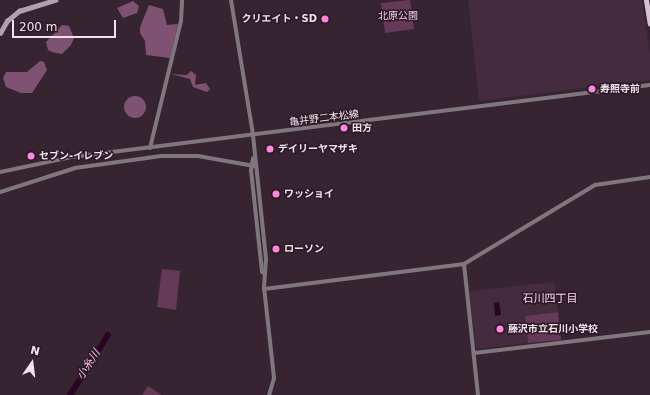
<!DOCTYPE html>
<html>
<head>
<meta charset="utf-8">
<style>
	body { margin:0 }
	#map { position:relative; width:650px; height:395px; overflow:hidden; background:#372431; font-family:"DejaVu Sans","Noto Sans JP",sans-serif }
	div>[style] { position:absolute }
	.built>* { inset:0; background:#442b3d }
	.green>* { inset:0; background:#653a59 }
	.forest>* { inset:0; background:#7f5172 }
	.round { border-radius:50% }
	.water>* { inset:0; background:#2b0423 }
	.river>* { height:6px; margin:-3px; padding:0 3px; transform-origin:3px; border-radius:3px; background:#2b0423 }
	.tertiary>* { height:4px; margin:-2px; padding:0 2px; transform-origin:2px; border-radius:2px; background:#80767d }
	.secondary>* { height:4.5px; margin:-2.25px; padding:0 2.25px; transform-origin:2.25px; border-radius:2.25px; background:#b1a1ac }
	.primary>* { height:5px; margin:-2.5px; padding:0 2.5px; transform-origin:2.5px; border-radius:2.5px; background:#d7c2d0 }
	.dots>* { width:11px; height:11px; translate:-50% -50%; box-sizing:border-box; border:2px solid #2d1a27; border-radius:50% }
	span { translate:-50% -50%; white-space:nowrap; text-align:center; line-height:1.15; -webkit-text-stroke:3px #2d1a27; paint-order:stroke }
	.park-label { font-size:10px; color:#f6c9e8 }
	.poi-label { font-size:10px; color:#f0e3ec; font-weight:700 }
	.right { translate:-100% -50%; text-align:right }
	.left { translate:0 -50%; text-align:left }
	.street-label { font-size:10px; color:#f0e3ec }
	.neighbourhood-label { font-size:11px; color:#fed3f0 }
	.water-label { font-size:11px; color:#fbc0e9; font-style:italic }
	.north { position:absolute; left:12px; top:343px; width:40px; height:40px; -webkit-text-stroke:3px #2d1a27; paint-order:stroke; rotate:14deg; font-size:11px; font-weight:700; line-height:16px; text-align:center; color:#f0e3ec }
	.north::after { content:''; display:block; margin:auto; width:14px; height:18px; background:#f0e3ec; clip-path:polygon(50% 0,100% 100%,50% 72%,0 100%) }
	.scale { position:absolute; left:12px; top:20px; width:104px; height:18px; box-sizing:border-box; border:2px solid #f0e3ec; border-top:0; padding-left:5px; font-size:12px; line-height:14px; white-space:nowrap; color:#f0e3ec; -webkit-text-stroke:3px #2d1a27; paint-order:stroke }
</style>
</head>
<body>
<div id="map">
	<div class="built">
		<div style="clip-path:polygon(468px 0,642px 0,650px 53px,650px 80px,479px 101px)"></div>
		<div style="clip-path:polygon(554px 282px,558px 312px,525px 316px,528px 343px,476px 349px,469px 291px)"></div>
	</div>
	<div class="green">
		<div style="clip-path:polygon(410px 0,414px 29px,385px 33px,381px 3px)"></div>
		<div style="clip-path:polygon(162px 269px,180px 271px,176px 310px,157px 307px)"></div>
		<div style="clip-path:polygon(558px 312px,561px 340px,528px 343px,525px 316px)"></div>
		<div style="clip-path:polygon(148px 386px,162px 395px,142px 395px)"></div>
	</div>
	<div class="forest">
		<div style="clip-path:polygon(133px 1px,139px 6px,137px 13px,123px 18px,117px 8px)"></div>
		<div style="clip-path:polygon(149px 5px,163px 9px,167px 25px,178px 24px,170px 58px,146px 55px,145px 41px,140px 33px,140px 27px)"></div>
		<div style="clip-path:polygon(62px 25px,69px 26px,74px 38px,71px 45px,62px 54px,52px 52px,48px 50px,46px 42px)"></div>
		<div style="clip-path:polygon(40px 61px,44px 62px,47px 70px,32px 93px,21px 93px,6px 87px,3px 78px,6px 72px,27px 72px)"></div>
		<div style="clip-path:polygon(191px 71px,196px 75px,195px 85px,206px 83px,210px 89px,207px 92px,193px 87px,190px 79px,171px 74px,187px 75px)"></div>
		<div class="round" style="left:124px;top:96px;width:22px;height:22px"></div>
	</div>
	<div class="water">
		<div style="clip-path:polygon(499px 302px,501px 315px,495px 316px,494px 303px)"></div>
	</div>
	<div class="river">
		<div style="left:70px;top:395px;width:71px;rotate:-57.7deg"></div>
	</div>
	<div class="tertiary">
		<div style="left:231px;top:0;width:137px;rotate:80.7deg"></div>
		<div style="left:253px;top:135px;width:125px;rotate:84deg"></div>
		<div style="left:266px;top:259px;width:30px;rotate:94deg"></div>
		<div style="left:150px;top:148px;width:131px;rotate:-76.3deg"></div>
		<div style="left:181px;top:21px;width:21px;rotate:-87deg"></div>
		<div style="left:253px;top:158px;width:12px;rotate:99deg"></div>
		<div style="left:251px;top:170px;width:103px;rotate:83.8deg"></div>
		<div style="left:0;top:172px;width:74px;rotate:-11.8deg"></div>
		<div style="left:72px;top:157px;width:582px;rotate:-7.1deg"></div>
		<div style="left:0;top:192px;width:79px;rotate:-17.7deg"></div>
		<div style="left:75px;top:168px;width:87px;rotate:-7.9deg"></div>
		<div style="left:161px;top:156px;width:37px"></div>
		<div style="left:198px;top:156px;width:57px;rotate:10.1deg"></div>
		<div style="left:464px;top:264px;width:132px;rotate:83.9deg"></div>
		<div style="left:264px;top:287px;width:92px;rotate:83.7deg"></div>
		<div style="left:274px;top:378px;width:18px;rotate:106deg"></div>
		<div style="left:264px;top:289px;width:202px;rotate:-7.1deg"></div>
		<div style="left:464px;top:264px;width:153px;rotate:-31.1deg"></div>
		<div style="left:595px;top:185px;width:56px;rotate:-8.3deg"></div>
		<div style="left:474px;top:353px;width:177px;rotate:-6.8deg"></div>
	</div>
	<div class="secondary">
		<div style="left:0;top:33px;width:14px;rotate:-60deg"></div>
		<div style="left:7px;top:21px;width:16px;rotate:-40deg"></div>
		<div style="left:19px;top:11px;width:38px;rotate:-17deg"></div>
	</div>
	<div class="primary">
		<div style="left:646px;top:0;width:24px;rotate:81deg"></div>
	</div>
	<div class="dots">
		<div style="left:325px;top:19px;background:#fe85e0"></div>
		<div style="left:592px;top:89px;background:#fe85e0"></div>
		<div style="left:344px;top:128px;background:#fe85e0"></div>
		<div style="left:270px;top:149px;background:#fe85e0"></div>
		<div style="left:31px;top:156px;background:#fe85e0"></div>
		<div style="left:276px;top:194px;background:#fe85e0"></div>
		<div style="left:276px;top:249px;background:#fe85e0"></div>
		<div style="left:500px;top:329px;background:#fe85e0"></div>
	</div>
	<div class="park-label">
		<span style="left:398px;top:16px">北原公園</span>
	</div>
	<div class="poi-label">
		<span class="right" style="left:317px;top:19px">クリエイト・SD</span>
		<span class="left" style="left:600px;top:89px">寿照寺前</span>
		<span class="left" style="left:352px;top:128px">田方</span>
		<span class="left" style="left:278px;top:149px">デイリーヤマザキ</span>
		<span class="left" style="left:39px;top:156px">セブン-イレブン</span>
		<span class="left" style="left:284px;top:194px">ワッショイ</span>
		<span class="left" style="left:284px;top:249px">ローソン</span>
		<span class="left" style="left:508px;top:329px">藤沢市立石川小学校</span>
	</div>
	<div class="street-label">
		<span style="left:324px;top:118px;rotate:-7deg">亀井野二本松線</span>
	</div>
	<div class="neighbourhood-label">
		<span style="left:550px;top:299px">石川四丁目</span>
	</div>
	<div class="water-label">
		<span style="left:89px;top:365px;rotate:-57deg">小糸川</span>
	</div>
	<div class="north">N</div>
	<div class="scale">200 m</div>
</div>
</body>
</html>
